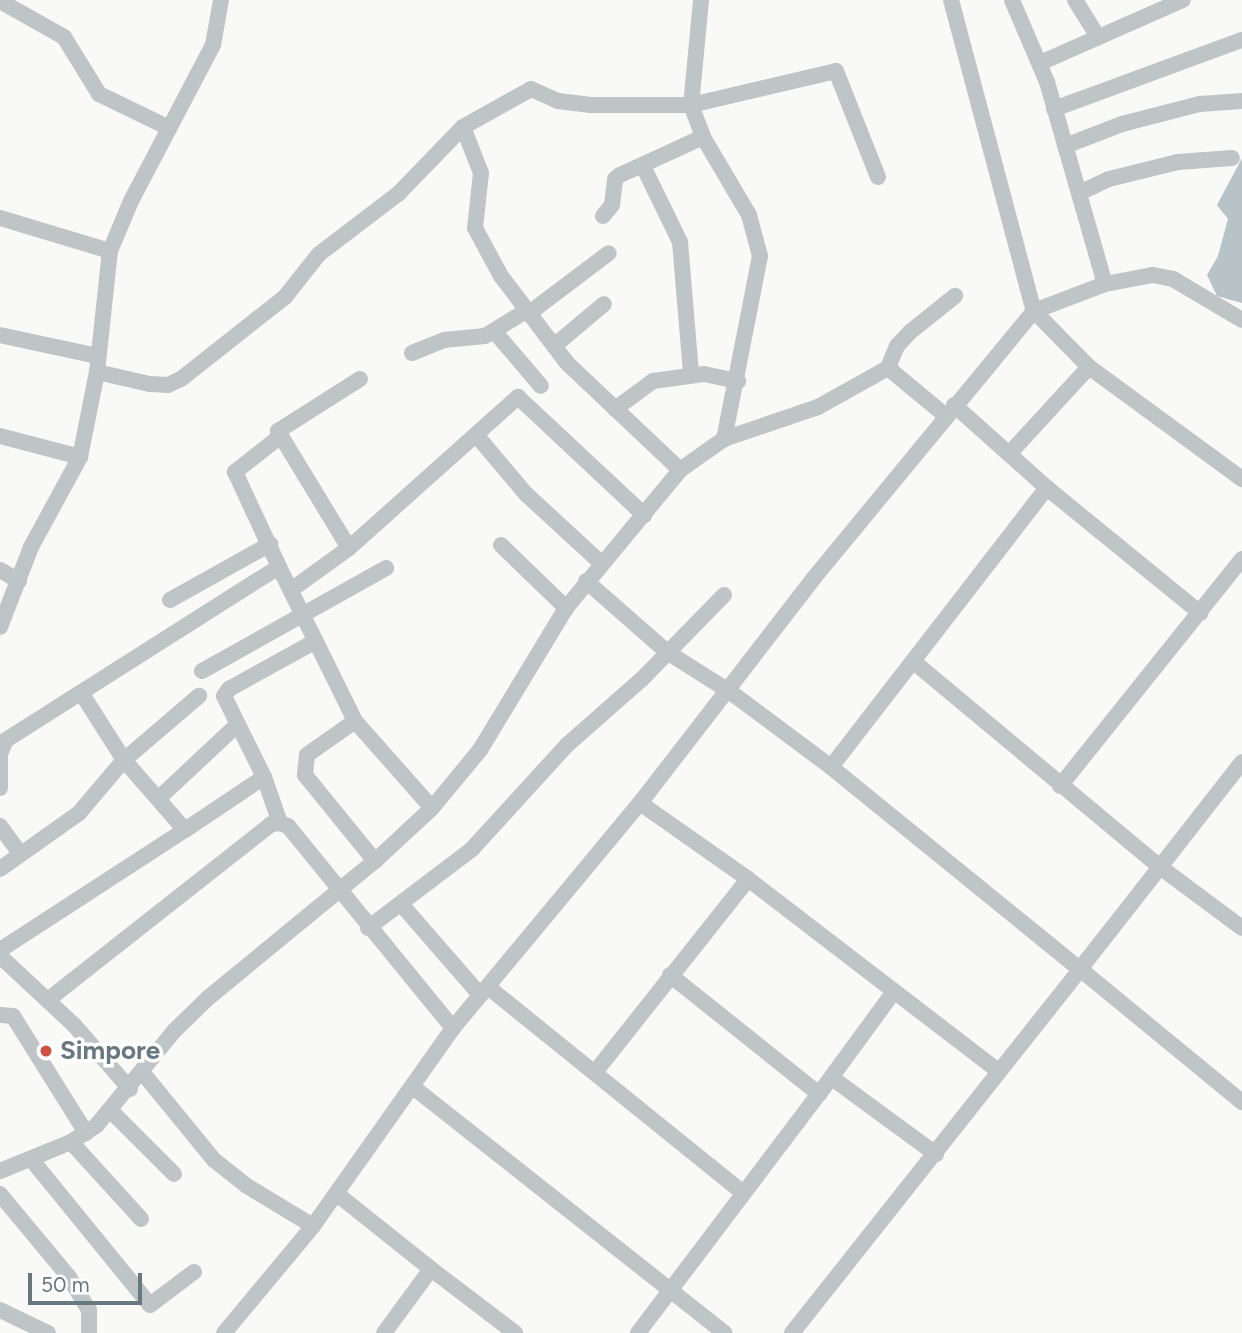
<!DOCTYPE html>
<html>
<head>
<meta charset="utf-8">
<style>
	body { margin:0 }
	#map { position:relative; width:1242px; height:1333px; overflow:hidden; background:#f9f9f8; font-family:Figtree,sans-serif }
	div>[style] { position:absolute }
	.water>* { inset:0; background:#b7c3c6 }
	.minor>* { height:16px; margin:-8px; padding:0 8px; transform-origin:8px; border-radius:8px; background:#bfc4c6 }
	.dots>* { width:19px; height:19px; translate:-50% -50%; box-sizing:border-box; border:4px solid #fff; border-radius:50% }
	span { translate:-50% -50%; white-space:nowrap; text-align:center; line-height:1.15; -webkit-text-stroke:7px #fff; paint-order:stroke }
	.poi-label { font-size:26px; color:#67787f; font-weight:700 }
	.left { translate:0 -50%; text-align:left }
	.scale { position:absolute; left:28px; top:1273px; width:114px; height:32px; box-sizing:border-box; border:4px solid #67787f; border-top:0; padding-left:9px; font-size:21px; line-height:24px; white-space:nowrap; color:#67787f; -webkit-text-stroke:5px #fff; paint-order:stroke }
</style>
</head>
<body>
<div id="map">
	<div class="water">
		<div style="clip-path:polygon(1242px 158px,1242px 303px,1217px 296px,1207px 275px,1218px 256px,1228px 219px,1217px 205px)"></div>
	</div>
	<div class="minor">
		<div style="left:701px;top:0;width:105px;rotate:95.4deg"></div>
		<div style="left:691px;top:105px;width:34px;rotate:69deg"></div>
		<div style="left:703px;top:137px;width:91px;rotate:59.5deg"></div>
		<div style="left:749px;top:215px;width:42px;rotate:75deg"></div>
		<div style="left:760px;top:256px;width:187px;rotate:101.1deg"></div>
		<div style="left:951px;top:0;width:322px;rotate:75.1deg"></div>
		<div style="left:1034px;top:311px;width:78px;rotate:45.5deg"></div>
		<div style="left:1089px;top:367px;width:190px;rotate:36.2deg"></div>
		<div style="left:1012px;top:0;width:89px;rotate:66.9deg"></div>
		<div style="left:1047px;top:82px;width:210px;rotate:74deg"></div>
		<div style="left:1075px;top:0;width:44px;rotate:58.1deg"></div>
		<div style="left:0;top:1px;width:73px;rotate:29.4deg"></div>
		<div style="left:64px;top:37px;width:67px;rotate:58.4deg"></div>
		<div style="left:99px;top:94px;width:78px;rotate:25.9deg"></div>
		<div style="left:1040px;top:63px;width:156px;rotate:-23.8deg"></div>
		<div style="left:1054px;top:109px;width:200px;rotate:-20.2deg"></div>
		<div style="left:463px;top:127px;width:49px;rotate:68.6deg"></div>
		<div style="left:481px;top:173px;width:55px;rotate:96.2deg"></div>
		<div style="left:475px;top:228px;width:55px;rotate:61.6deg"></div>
		<div style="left:501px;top:276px;width:109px;rotate:52.8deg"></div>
		<div style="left:567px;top:363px;width:156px;rotate:43.4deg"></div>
		<div style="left:1065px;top:146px;width:61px;rotate:-21.1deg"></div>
		<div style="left:1122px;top:124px;width:81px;rotate:-14.4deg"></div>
		<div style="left:1200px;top:104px;width:42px;rotate:-4.1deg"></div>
		<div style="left:643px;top:166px;width:85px;rotate:64deg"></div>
		<div style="left:680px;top:242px;width:132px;rotate:85.2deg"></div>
		<div style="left:1079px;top:193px;width:33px;rotate:-25deg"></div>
		<div style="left:1109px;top:179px;width:71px;rotate:-13.8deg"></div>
		<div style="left:1178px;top:162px;width:54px;rotate:-4.2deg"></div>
		<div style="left:603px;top:216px;width:14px;rotate:-51deg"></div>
		<div style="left:612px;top:205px;width:26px;rotate:-83deg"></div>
		<div style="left:615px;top:179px;width:6px;rotate:-39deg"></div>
		<div style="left:620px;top:175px;width:91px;rotate:-24.6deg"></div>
		<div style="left:0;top:218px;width:115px;rotate:16.7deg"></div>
		<div style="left:528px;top:314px;width:101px;rotate:-37deg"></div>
		<div style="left:494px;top:331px;width:72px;rotate:49.5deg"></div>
		<div style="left:0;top:335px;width:99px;rotate:12.2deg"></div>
		<div style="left:554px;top:346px;width:65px;rotate:-40deg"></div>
		<div style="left:412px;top:353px;width:35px;rotate:-22deg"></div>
		<div style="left:444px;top:340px;width:41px;rotate:-5.6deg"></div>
		<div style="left:485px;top:336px;width:48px;rotate:-31.4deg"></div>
		<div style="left:888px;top:368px;width:24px;rotate:-68deg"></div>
		<div style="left:897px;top:346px;width:19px;rotate:-47deg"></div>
		<div style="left:910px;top:332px;width:58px;rotate:-38.7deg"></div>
		<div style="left:97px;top:372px;width:54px;rotate:12.8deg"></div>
		<div style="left:150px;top:384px;width:18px;rotate:3deg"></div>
		<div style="left:168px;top:385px;width:14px;rotate:-25deg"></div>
		<div style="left:181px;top:379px;width:132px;rotate:-38.3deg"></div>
		<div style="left:285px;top:297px;width:55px;rotate:-51.7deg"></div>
		<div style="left:319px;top:254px;width:101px;rotate:-37.3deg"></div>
		<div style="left:399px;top:193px;width:92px;rotate:-45.9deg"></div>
		<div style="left:463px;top:127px;width:78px;rotate:-29.2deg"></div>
		<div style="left:531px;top:89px;width:30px;rotate:24deg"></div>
		<div style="left:558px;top:101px;width:33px;rotate:7deg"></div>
		<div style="left:591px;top:105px;width:100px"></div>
		<div style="left:691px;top:105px;width:149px;rotate:-13.2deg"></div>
		<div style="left:836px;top:71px;width:114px;rotate:68.4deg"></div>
		<div style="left:954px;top:405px;width:125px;rotate:41.7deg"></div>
		<div style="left:1047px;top:488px;width:198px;rotate:39.2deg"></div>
		<div style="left:615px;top:409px;width:47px;rotate:-36.4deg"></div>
		<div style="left:653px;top:381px;width:51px;rotate:-7.8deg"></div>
		<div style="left:704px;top:374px;width:35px;rotate:12deg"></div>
		<div style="left:0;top:436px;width:83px;rotate:14.7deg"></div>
		<div style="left:477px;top:436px;width:76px;rotate:49.8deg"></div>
		<div style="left:526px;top:494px;width:102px;rotate:42.6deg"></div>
		<div style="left:278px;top:438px;width:55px;rotate:141.7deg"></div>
		<div style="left:235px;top:472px;width:105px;rotate:65.1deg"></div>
		<div style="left:1009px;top:454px;width:118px;rotate:-47.4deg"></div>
		<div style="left:501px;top:545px;width:91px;rotate:44.1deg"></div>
		<div style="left:349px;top:548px;width:137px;rotate:-121.3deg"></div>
		<div style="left:278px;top:431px;width:97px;rotate:-32.4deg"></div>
		<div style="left:0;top:570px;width:22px;rotate:30deg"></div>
		<div style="left:586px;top:581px;width:108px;rotate:41.2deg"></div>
		<div style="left:667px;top:652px;width:73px;rotate:32.2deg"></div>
		<div style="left:729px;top:691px;width:127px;rotate:36.7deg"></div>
		<div style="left:831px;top:767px;width:321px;rotate:39.1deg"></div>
		<div style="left:1080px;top:969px;width:130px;rotate:-51.9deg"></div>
		<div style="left:1160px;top:867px;width:102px;rotate:36.6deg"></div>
		<div style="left:291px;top:590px;width:72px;rotate:-35.9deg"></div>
		<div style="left:349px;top:548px;width:227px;rotate:-41.8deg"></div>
		<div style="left:518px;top:397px;width:173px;rotate:43.1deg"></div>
		<div style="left:170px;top:600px;width:115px;rotate:-29.2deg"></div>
		<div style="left:0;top:627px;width:86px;rotate:-68.8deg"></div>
		<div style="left:31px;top:547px;width:102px;rotate:-61.4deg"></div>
		<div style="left:80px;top:457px;width:87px;rotate:-78.7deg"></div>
		<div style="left:97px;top:372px;width:122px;rotate:-83.9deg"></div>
		<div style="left:110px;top:251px;width:54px;rotate:-67.2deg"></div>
		<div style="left:131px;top:201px;width:176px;rotate:-62.3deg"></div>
		<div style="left:213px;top:45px;width:46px;rotate:-79.9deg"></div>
		<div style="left:914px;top:662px;width:320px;rotate:39.8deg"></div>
		<div style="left:1160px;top:867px;width:133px;rotate:-52deg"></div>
		<div style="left:202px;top:671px;width:211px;rotate:-29.2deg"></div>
		<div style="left:355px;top:721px;width:59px;rotate:144.7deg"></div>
		<div style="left:307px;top:755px;width:20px;rotate:96deg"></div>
		<div style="left:305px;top:775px;width:111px;rotate:50.9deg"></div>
		<div style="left:831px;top:767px;width:353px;rotate:-52.3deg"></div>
		<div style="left:1060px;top:786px;width:291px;rotate:-51.3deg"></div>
		<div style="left:0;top:788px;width:34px;rotate:-90deg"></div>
		<div style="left:0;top:754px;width:15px;rotate:-67deg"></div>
		<div style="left:6px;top:740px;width:323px;rotate:-32.4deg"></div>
		<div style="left:279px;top:567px;width:172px;rotate:63.7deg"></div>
		<div style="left:355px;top:721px;width:116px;rotate:48.5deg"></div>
		<div style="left:159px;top:798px;width:107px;rotate:-43.1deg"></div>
		<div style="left:640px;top:803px;width:132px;rotate:35.1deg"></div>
		<div style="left:748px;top:879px;width:315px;rotate:37.5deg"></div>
		<div style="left:280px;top:823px;width:49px;rotate:-109.2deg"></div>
		<div style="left:264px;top:777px;width:90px;rotate:-116.3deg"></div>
		<div style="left:224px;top:696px;width:9px;rotate:-54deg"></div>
		<div style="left:229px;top:689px;width:97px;rotate:-28.9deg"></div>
		<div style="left:0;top:826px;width:34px;rotate:54deg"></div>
		<div style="left:185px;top:830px;width:95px;rotate:-33.9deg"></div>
		<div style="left:0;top:869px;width:97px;rotate:-35.3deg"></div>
		<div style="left:79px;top:813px;width:70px;rotate:-49.7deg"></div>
		<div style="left:124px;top:760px;width:78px;rotate:-122.5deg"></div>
		<div style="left:401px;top:904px;width:121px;rotate:49deg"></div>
		<div style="left:368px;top:928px;width:131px;rotate:-37.2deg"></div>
		<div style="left:472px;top:849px;width:141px;rotate:-47.6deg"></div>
		<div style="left:567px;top:745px;width:101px;rotate:-41.4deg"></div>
		<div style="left:643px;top:678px;width:116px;rotate:-45.7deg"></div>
		<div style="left:0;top:950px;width:221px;rotate:-33deg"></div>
		<div style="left:185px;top:830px;width:93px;rotate:-131.1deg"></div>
		<div style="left:124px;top:760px;width:99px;rotate:-40.5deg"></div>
		<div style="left:0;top:956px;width:101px;rotate:43deg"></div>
		<div style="left:74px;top:1025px;width:85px;rotate:48.8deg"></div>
		<div style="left:670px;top:975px;width:191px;rotate:38.6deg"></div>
		<div style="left:819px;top:1094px;width:125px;rotate:-53.8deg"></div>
		<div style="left:488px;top:987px;width:328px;rotate:38.9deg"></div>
		<div style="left:49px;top:999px;width:283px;rotate:-38.2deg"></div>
		<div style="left:271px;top:824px;width:9px;rotate:-6deg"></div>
		<div style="left:280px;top:823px;width:9px;rotate:21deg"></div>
		<div style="left:288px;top:826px;width:261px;rotate:50.8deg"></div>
		<div style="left:0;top:1015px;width:13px;rotate:4deg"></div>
		<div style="left:13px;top:1016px;width:138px;rotate:58deg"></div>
		<div style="left:596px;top:1071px;width:245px;rotate:-51.6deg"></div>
		<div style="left:142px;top:1072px;width:114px;rotate:50.7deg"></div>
		<div style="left:214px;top:1160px;width:42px;rotate:38.2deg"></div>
		<div style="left:247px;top:1186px;width:77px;rotate:31.2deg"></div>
		<div style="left:832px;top:1078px;width:129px;rotate:36.2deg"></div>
		<div style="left:413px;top:1087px;width:397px;rotate:38.3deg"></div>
		<div style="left:111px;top:1111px;width:89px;rotate:45deg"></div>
		<div style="left:71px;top:1142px;width:104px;rotate:47.7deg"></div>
		<div style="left:31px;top:1159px;width:188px;rotate:50.8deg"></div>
		<div style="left:150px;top:1305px;width:55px;rotate:-36.9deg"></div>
		<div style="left:0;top:1171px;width:77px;rotate:-22.2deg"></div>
		<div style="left:71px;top:1142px;width:30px;rotate:-33deg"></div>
		<div style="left:96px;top:1126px;width:123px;rotate:-50.6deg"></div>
		<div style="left:174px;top:1031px;width:47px;rotate:-44.1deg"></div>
		<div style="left:208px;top:998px;width:216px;rotate:-39.4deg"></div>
		<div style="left:375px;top:861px;width:78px;rotate:-42.9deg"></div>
		<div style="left:432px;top:808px;width:75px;rotate:-50.4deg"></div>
		<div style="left:480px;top:750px;width:166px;rotate:-58.8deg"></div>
		<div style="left:566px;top:608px;width:179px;rotate:-50.4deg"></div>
		<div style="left:680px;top:470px;width:54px;rotate:-35.2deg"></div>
		<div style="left:724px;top:439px;width:99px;rotate:-18.8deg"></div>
		<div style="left:818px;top:407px;width:80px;rotate:-29.1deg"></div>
		<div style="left:888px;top:368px;width:75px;rotate:39.6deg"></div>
		<div style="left:0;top:1194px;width:108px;rotate:50.3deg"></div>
		<div style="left:69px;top:1277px;width:39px;rotate:59deg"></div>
		<div style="left:89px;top:1310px;width:23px;rotate:90deg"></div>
		<div style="left:337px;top:1194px;width:120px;rotate:38.6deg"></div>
		<div style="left:431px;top:1269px;width:79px;rotate:126.3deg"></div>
		<div style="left:431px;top:1269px;width:106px;rotate:37.3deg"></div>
		<div style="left:0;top:1310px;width:53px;rotate:25.6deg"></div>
		<div style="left:224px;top:1333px;width:139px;rotate:-50.2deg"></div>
		<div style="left:313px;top:1226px;width:242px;rotate:-54.7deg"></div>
		<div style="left:453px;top:1028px;width:293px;rotate:-50.3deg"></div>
		<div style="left:640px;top:803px;width:283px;rotate:-52.3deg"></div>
		<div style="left:813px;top:579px;width:347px;rotate:-50.5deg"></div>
		<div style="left:1034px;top:311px;width:76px;rotate:-20.8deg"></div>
		<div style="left:1105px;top:284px;width:49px;rotate:-10.6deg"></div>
		<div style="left:1153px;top:275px;width:20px;rotate:11deg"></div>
		<div style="left:1173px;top:279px;width:80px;rotate:30.7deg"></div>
		<div style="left:638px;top:1333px;width:300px;rotate:-52.9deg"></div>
		<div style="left:792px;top:1333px;width:464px;rotate:-51.6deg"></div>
		<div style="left:1080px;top:969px;width:210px;rotate:39.4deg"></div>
	</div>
	<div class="dots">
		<div style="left:46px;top:1051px;background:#d05041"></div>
	</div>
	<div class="poi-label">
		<span class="left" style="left:60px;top:1051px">Simpore</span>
	</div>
	<div class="scale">50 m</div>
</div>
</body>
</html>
